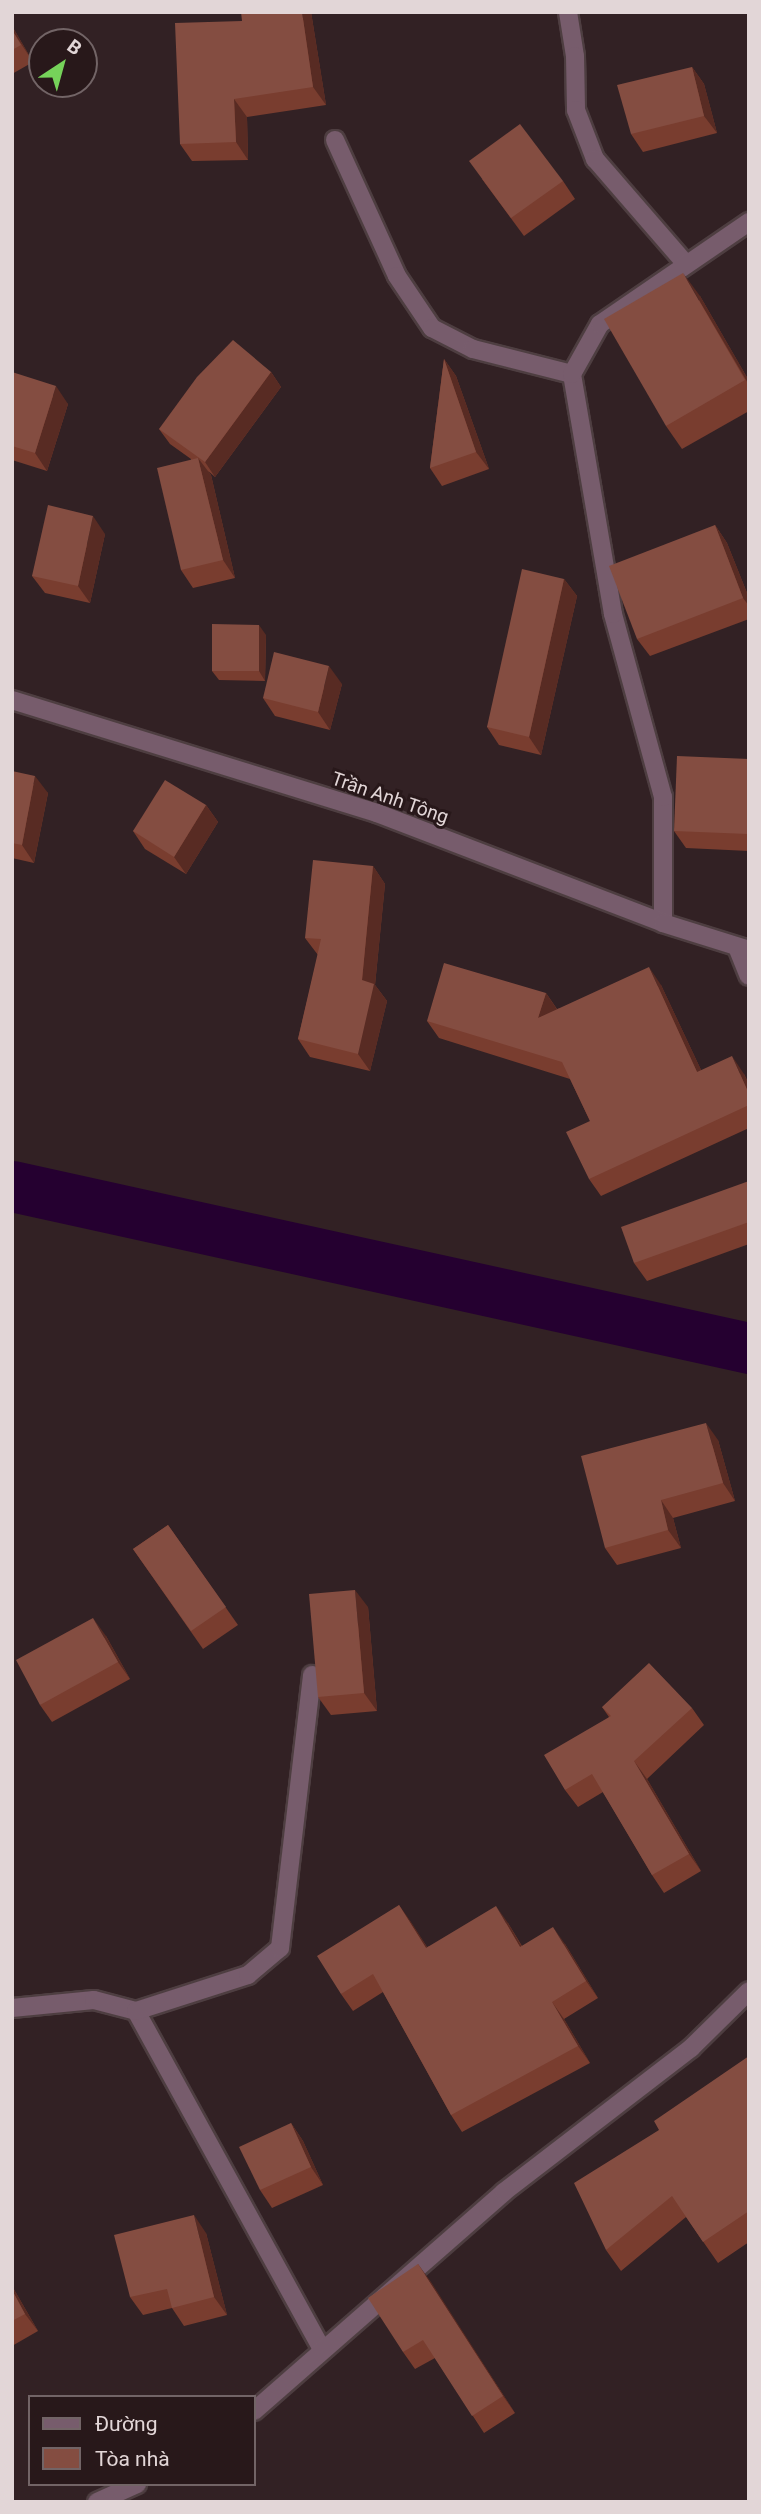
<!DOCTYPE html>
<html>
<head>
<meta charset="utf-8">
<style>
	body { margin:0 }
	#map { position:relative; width:761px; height:2514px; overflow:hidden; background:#322124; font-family:Roboto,sans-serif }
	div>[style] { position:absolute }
	.canal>* { height:51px; margin:-25.5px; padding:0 25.5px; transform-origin:25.5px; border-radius:25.5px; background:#250030 }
	.roads { filter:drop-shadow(2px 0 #4e3e41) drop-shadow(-2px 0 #4e3e41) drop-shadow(0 2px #4e3e41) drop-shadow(0 -2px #4e3e41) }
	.minor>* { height:18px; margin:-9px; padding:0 9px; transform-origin:9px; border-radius:9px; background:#775c6c }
	.tertiary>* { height:18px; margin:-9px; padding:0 9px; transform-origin:9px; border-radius:9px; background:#775c6c }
	.wall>* { inset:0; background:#793d2f }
	.shaded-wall>* { inset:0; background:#582b23 }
	.building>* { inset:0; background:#844d41 }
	span { translate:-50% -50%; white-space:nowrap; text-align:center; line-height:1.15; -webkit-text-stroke:6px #28181a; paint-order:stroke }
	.street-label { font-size:19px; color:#e2d6d7 }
	.frame { position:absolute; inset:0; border:14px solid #e2d6d7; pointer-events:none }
	.legend { position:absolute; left:28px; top:2395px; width:228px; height:91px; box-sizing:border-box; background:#28181a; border:2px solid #726466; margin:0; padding:9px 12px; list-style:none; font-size:21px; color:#e2d6d7 }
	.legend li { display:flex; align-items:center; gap:14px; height:35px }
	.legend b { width:35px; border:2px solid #726466 }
	.north { position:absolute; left:28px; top:28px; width:70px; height:70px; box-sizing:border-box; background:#28181a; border:2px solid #726466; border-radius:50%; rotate:36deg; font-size:19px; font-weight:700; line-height:28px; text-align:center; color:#e2d6d7 }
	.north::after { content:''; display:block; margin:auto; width:24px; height:32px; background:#76d25a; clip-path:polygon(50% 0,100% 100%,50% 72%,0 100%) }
</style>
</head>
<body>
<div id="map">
	<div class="canal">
		<div style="left:12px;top:1186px;width:755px;rotate:12.4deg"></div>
	</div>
	<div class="roads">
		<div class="minor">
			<div style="left:568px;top:12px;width:45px;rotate:81deg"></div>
			<div style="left:575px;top:56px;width:54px;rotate:88.9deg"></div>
			<div style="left:576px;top:110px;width:53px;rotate:68.8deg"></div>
			<div style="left:595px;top:159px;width:138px;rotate:49.1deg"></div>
			<div style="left:335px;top:140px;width:149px;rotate:65.5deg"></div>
			<div style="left:397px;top:276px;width:63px;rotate:56.1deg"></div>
			<div style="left:432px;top:328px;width:46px;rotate:27.1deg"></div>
			<div style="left:473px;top:349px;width:102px;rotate:14.2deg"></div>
			<div style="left:663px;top:923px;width:126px;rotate:-90deg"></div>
			<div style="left:663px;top:797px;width:190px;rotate:-105.3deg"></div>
			<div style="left:613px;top:614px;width:243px;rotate:-99.7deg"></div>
			<div style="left:572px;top:374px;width:57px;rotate:-60.8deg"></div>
			<div style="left:600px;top:324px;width:181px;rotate:-34.4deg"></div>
			<div style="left:737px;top:947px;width:31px;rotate:68deg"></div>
			<div style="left:12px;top:2008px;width:82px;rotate:-5.6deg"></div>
			<div style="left:94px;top:2000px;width:43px;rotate:14.7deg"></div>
			<div style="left:136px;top:2011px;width:384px;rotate:61.2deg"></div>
			<div style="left:136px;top:2011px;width:118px;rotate:-17.8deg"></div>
			<div style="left:248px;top:1975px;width:42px;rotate:-40.2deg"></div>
			<div style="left:280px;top:1948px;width:275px;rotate:-83.3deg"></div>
			<div style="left:254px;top:2411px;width:332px;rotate:-41.2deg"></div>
			<div style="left:504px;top:2192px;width:236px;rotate:-37.6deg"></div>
			<div style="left:691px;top:2048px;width:81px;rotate:-44.5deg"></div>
			<div style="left:97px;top:2502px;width:44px;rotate:-24.2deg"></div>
		</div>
		<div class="tertiary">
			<div style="left:12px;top:700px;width:382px;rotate:17.2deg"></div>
			<div style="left:377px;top:813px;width:306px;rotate:21deg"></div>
			<div style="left:663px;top:923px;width:90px;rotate:17.4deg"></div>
		</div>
	</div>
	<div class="wall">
		<div style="clip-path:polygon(311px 12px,326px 105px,247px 117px,248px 160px,192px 161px,180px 144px)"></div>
		<div style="clip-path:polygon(12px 26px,33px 62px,12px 74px)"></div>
		<div style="clip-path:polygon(692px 67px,704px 84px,717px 133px,643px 152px,631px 134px)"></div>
		<div style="clip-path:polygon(482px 179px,563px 181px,575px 199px,524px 236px)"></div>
		<div style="clip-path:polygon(700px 296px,749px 381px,749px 411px,682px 449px,666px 426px)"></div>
		<div style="clip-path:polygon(444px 359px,456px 376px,489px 469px,442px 486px,430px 468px)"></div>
		<div style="clip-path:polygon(12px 372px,68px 404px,47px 471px,12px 460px)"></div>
		<div style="clip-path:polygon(271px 372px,281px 387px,215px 477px,208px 471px,211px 475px,235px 578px,193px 588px,181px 570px,191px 459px,170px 444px,159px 429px)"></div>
		<div style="clip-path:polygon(715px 525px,727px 543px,749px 598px,749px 619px,650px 656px,637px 639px)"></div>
		<div style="clip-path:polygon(105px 534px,90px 603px,45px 593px,32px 576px)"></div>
		<div style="clip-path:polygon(564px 579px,577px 596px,541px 755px,499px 745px,487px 727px)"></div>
		<div style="clip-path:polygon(266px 635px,265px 681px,219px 680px,212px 671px)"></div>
		<div style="clip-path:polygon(342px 684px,330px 730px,275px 716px,263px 698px)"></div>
		<div style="clip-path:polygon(749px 759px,749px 851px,686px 848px,674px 831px)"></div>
		<div style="clip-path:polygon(12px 771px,48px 793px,34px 863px,12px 858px)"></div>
		<div style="clip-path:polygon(206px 805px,218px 822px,186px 874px,145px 849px,133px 831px)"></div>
		<div style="clip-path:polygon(373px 866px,385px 884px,375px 985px,387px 1001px,370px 1071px,310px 1057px,298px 1039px,318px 955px,305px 938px)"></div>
		<div style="clip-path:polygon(661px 985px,701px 1070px,744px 1074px,749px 1084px,749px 1128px,601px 1196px,589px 1179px,590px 1121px,570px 1079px,439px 1038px,427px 1021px,546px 993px,557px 1009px)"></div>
		<div style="clip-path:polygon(749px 1181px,749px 1244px,647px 1281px,634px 1263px)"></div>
		<div style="clip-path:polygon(718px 1440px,735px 1501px,673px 1518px,681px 1548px,617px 1565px,605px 1548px)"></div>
		<div style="clip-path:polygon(168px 1525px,238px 1625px,203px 1649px,133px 1549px)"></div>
		<div style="clip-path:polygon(368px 1607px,377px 1711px,331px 1715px,318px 1697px)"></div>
		<div style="clip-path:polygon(106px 1636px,130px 1679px,52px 1722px,40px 1705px)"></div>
		<div style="clip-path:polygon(602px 1707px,692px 1708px,704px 1725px,647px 1779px,701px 1871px,664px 1893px,652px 1875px,603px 1792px,578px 1807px,565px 1790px,609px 1717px)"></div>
		<div style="clip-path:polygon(399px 1905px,427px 1947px,508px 1923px,522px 1946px,565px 1944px,598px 1998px,564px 2019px,590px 2063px,462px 2132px,451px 2115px,383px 1992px,353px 2011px,341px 1994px)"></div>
		<div style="clip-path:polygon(749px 2056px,749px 2242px,718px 2263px,686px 2217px,621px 2271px,606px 2250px,659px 2130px)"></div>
		<div style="clip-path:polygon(291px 2123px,303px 2141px,323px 2185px,272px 2208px,260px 2190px)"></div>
		<div style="clip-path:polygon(206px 2233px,227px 2315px,184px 2326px,172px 2308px,143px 2315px,130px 2297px)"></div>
		<div style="clip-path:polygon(418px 2264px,515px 2413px,484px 2433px,435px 2358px,415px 2369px,403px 2352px)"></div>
		<div style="clip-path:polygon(12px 2286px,38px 2331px,12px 2346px)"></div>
	</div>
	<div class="shaded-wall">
		<div style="clip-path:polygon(302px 12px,311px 12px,326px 105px,313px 87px)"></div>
		<div style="clip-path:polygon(12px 26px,33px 62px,12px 30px)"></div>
		<div style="clip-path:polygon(692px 67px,704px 84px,717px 133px,704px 116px)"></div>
		<div style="clip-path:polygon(234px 99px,247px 117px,248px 160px,236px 142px)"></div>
		<div style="clip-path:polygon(683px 273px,700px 296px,749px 381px,749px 385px)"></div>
		<div style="clip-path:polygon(444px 359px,456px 376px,489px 469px,476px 452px)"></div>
		<div style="clip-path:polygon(271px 372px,281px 387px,215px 477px,205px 462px)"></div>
		<div style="clip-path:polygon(56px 386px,68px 404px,47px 471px,35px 453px)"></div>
		<div style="clip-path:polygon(198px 458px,211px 475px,235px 578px,223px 560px)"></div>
		<div style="clip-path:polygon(93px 516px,105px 534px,90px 603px,78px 586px)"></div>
		<div style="clip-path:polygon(715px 525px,727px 543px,749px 598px,749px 606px,743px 598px)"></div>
		<div style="clip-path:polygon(564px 579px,577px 596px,541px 755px,529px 737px)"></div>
		<div style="clip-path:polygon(259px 625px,266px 635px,265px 681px,259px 671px)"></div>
		<div style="clip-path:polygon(329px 666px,342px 684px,330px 730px,318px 712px)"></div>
		<div style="clip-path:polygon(35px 776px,48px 793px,34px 863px,22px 845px)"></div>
		<div style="clip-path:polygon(206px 805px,218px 822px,186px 874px,174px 857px)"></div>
		<div style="clip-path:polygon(373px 866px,385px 884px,375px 985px,387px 1001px,370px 1071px,358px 1054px,362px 980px)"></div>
		<div style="clip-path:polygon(649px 967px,661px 985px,710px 1089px,697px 1072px)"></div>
		<div style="clip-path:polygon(546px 993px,558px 1011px,538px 1018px)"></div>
		<div style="clip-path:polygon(732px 1056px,744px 1074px,749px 1084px,749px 1094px)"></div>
		<div style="clip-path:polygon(706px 1423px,718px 1440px,735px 1501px,723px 1483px)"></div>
		<div style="clip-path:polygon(661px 1500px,673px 1518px,681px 1548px,668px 1530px)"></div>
		<div style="clip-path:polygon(355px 1590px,368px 1607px,377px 1711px,364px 1693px)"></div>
		<div style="clip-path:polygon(93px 1618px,106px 1636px,130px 1679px,118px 1662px)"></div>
		<div style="clip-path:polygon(634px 1761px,647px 1779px,701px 1871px,689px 1854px)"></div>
		<div style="clip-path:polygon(399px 1905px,411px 1922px,438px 1964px,426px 1948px)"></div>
		<div style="clip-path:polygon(496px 1906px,508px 1923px,532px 1964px,520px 1947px)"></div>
		<div style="clip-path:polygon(553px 1927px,565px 1944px,598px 1998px,586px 1981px)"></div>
		<div style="clip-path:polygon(552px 2002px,564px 2019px,590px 2063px,578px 2046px)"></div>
		<div style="clip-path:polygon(291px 2123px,303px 2141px,323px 2185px,311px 2167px)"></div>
		<div style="clip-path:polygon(194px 2215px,206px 2233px,227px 2315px,214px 2297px)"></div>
		<div style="clip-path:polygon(418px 2264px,431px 2282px,515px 2413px,503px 2396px)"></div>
		<div style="clip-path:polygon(12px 2286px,38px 2331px,25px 2314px,12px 2290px)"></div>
	</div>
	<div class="building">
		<div style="clip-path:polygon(241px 12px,302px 12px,313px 87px,234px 99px,236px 142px,180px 144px,175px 23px,242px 21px)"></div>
		<div style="clip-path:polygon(12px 30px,21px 45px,12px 50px)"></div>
		<div style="clip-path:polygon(692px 67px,704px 116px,631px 134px,617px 85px)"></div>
		<div style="clip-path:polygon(520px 124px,563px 181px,511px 218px,469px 161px)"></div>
		<div style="clip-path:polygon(683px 273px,745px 380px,666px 426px,604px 319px)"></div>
		<div style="clip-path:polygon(233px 340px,271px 372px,205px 462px,159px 429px,197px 377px)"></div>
		<div style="clip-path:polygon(444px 359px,476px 452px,430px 468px)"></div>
		<div style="clip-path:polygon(12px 372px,56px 386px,35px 453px,12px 446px)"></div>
		<div style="clip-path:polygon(198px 458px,223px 560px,181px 570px,157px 468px)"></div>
		<div style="clip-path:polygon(48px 505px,93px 516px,78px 586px,32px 576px)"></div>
		<div style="clip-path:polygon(715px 525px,743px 598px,637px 639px,609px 566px)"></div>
		<div style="clip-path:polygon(522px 569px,564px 579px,529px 737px,487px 727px)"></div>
		<div style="clip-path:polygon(212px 624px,259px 625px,259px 671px,212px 671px)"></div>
		<div style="clip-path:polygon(274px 652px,329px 666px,318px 712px,263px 698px)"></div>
		<div style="clip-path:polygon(677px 756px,749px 759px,748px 834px,674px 831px)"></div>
		<div style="clip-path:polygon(12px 771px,35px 776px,22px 845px,12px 843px)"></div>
		<div style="clip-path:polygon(165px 780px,206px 805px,174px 857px,133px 831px)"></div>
		<div style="clip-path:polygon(313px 860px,373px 866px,362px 980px,374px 984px,358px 1054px,298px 1039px,321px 939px,305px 938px)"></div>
		<div style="clip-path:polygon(444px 963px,546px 993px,538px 1018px,649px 967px,697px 1072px,732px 1056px,749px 1094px,749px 1105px,589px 1179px,566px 1132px,590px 1121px,562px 1062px,427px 1021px)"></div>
		<div style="clip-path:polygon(749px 1181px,749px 1222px,634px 1263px,621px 1227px)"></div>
		<div style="clip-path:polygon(706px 1423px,723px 1483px,661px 1500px,668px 1530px,605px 1548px,581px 1456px)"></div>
		<div style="clip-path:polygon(168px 1525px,226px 1607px,191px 1631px,133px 1549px)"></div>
		<div style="clip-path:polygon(355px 1590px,364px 1693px,318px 1697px,309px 1594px)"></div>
		<div style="clip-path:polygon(93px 1618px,118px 1662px,40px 1705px,16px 1660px)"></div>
		<div style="clip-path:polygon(649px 1663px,692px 1708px,634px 1761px,689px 1854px,652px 1875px,592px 1774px,565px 1790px,544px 1755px,611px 1716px,602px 1707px)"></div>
		<div style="clip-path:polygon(399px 1905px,426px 1948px,496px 1906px,520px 1947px,553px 1927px,586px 1981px,552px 2002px,578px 2046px,451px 2115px,373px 1974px,341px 1994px,317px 1956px)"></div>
		<div style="clip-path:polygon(749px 2056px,749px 2211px,703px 2242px,672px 2196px,606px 2250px,574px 2183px,659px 2130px,654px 2121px)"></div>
		<div style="clip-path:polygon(291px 2123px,311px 2167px,260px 2190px,239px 2147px)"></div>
		<div style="clip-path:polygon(194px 2215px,214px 2297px,172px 2308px,167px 2289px,130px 2297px,114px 2235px)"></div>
		<div style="clip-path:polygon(418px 2264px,503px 2396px,472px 2416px,423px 2340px,403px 2352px,368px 2298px)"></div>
		<div style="clip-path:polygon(12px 2290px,25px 2314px,12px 2321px)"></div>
	</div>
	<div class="street-label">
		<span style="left:390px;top:798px;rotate:19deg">Trần Anh Tông</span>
	</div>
	<div class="frame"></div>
	<ul class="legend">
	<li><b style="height:9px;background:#775c6c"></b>Đường</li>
	<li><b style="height:19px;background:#844d41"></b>Tòa nhà</li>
	</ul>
	<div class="north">B</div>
</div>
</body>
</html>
